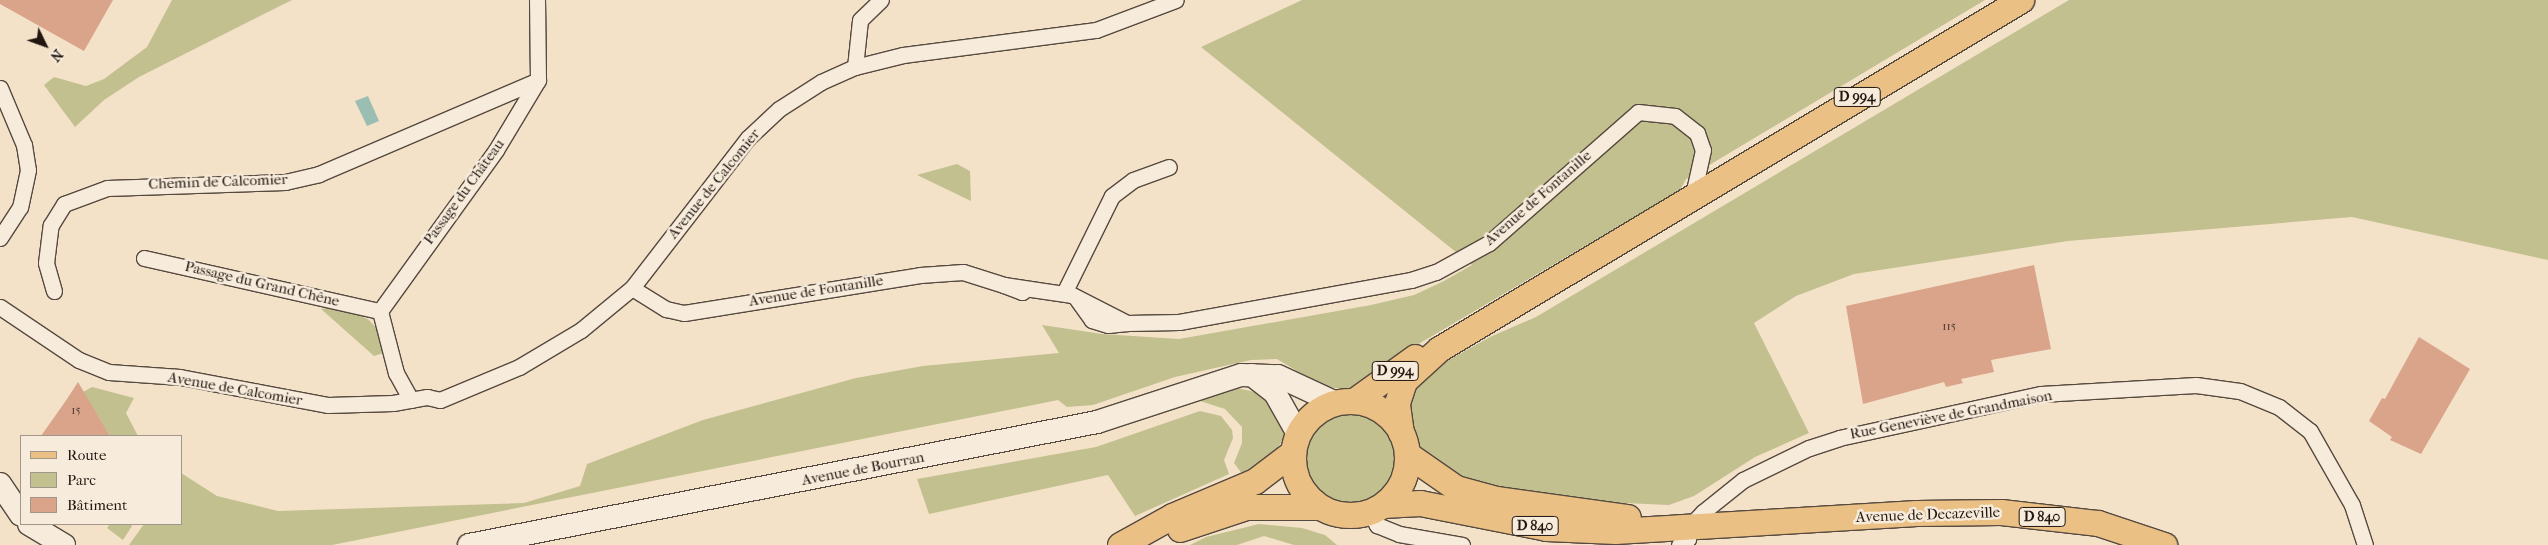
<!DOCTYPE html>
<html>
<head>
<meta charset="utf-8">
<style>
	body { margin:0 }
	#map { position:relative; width:2548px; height:545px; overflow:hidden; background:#f3e1c8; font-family:"IM FELL French Canon",serif }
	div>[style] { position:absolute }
	.green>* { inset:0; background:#c3c090 }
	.round { border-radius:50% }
	.water>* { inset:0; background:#9bbeb3 }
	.building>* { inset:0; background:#d9a48a }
	.roads { filter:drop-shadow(1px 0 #56493f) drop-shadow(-1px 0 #56493f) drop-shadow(0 1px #56493f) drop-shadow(0 -1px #56493f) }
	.street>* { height:15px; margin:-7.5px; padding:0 7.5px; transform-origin:7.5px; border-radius:7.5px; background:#f7ecdb }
	.secondary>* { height:22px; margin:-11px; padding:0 11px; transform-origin:11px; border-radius:11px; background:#f7ecdb }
	.primary>* { height:25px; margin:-12.5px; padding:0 12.5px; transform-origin:12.5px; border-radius:12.5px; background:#eac084 }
	.primary>.ring { margin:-12.5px; padding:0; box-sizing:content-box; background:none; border:25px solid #eac084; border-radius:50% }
	span { translate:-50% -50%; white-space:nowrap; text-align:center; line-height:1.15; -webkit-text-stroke:5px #f7ecdb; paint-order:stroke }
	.number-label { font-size:12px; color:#503a2f }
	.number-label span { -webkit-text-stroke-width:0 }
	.shield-label span { padding:1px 4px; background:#f7ecdb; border:1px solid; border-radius:4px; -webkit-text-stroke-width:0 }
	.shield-label { font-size:14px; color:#221611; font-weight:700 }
	.street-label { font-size:15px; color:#221611 }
	.legend { position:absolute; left:20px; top:435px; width:162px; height:90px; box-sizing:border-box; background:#f7ecdb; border:1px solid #a2968a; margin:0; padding:6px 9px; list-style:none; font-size:15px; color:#221611 }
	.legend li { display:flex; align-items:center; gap:10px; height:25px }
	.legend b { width:25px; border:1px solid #a2968a }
	.north { position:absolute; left:20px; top:20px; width:50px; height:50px; -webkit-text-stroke:4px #f7ecdb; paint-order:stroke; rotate:132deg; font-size:14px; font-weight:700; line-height:20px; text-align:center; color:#221611 }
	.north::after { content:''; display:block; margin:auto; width:18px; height:22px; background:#221611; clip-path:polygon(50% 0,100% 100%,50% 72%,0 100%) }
</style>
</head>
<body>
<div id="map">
	<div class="green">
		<div style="clip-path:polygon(172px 0,292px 0,139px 77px,104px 100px,75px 127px,44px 85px,54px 77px,86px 86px,104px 79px,147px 47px)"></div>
		<div style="clip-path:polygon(1302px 0,1985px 0,1686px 179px,1680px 190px,1410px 349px,1349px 390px,1322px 386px,1277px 359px,1251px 360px,1175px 377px,1093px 405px,1067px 407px,1058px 400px,332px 545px,129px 545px,144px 524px,181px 524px,181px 473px,217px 496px,278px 511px,524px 503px,580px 486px,587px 464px,703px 420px,856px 378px,923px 366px,1059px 353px,1042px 325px,1102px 334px,1179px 339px,1371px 305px,1414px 295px,1442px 282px,1472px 265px,1201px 47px)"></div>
		<div style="clip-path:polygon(2069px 0,2548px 0,2548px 260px,2352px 217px,2068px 241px,1854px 274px,1796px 296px,1754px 323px,1809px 433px,1755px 457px,1694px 496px,1669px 505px,1581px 501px,1464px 480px,1426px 458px,1413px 436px,1409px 410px,1412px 388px,1422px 375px,1490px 337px,1536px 317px)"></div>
		<div style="clip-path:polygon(957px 164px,970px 171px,971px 201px,917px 175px)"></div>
		<div style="clip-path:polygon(332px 307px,350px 310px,369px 320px,377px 329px,386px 352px,374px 356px,321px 309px)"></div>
		<div style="clip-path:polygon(92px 387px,134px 398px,126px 413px,138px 436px,110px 436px,83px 392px)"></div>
		<div style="clip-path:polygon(1237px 388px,1264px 394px,1285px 423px,1285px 436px,1274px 454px,1243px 475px,1234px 463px,1242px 443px,1242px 427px,1225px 409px,1200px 401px)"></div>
		<div style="clip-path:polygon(1200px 411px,1221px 416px,1232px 430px,1233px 438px,1224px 460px,1229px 474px,1135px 516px,1108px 475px,929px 514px,917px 479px,1096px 447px)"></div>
		<div class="round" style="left:1302px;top:414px;width:94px;height:94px"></div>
		<div style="clip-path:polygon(110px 524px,131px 524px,132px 526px,123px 540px,107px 528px)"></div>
		<div style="clip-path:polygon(1259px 524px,1302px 528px,1325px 535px,1337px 545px,1294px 545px,1264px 536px,1237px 545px,1190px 545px,1206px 537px)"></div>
	</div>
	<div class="water">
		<div style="clip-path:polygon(368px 96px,379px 121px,367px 126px,355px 101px)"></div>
	</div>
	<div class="building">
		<div style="clip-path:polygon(0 0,113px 0,84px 51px,0 4px)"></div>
		<div style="clip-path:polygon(2034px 265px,2051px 349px,1991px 360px,1994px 372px,1961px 379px,1963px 383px,1946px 387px,1944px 382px,1863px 404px,1846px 306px)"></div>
		<div style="clip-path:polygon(2419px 337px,2470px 369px,2421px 454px,2390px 440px,2392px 437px,2369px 421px,2382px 398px,2385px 399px)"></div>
		<div style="clip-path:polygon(78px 382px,110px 436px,41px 436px,67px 399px)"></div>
	</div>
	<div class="roads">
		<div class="street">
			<div style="left:855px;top:67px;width:47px;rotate:-83.9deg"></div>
			<div style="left:860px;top:20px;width:29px;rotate:-44deg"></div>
			<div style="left:0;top:88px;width:62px;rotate:67.2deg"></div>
			<div style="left:24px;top:145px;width:25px;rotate:81deg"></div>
			<div style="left:28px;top:170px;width:38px;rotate:102deg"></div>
			<div style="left:20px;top:207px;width:37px;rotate:123deg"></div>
			<div style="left:144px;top:258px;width:242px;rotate:12.7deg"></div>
			<div style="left:632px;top:288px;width:40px;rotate:32deg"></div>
			<div style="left:666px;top:309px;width:18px;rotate:13deg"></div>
			<div style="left:684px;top:313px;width:239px;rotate:-9.1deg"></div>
			<div style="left:920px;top:275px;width:43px;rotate:-4deg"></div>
			<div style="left:963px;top:272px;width:43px;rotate:17.6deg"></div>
			<div style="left:1026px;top:289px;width:5px;rotate:143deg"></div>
			<div style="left:1022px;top:292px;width:19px;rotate:-159deg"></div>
			<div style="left:1004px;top:285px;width:69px;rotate:8.4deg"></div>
			<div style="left:1072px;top:295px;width:62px;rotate:27deg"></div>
			<div style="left:1127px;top:323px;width:19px;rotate:174deg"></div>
			<div style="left:1108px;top:325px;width:17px;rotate:-163deg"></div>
			<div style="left:1092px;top:320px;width:26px;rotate:-126deg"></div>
			<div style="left:54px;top:291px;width:29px;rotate:-106deg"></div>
			<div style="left:46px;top:263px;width:38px;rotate:-83deg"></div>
			<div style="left:51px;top:225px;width:25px;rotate:-58deg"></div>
			<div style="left:64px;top:204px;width:46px;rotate:-20.4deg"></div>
			<div style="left:107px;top:188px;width:178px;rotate:-1.9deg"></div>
			<div style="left:285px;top:182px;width:35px;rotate:-13deg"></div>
			<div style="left:319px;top:174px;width:238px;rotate:-23.2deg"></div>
			<div style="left:1064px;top:293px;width:108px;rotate:-63.7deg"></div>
			<div style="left:1112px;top:196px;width:26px;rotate:-37deg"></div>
			<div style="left:1133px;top:180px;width:38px;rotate:-20deg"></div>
			<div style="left:0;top:307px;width:95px;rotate:33.9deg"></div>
			<div style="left:79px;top:360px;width:32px;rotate:22deg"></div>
			<div style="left:109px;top:372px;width:71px;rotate:4deg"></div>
			<div style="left:180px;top:377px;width:151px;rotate:10.7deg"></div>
			<div style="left:328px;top:405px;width:65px;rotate:-1.8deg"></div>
			<div style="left:393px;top:403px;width:35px;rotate:-10deg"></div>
			<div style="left:427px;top:397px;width:13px;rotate:13deg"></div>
			<div style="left:440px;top:400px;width:86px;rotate:-22.7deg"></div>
			<div style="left:519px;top:367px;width:72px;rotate:-30.8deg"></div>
			<div style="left:581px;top:330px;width:66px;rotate:-39.5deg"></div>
			<div style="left:632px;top:288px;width:190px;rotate:-52.3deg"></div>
			<div style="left:748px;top:138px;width:42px;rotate:-43.1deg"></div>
			<div style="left:779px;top:109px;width:50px;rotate:-32.7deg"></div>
			<div style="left:821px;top:82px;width:37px;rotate:-24deg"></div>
			<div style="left:855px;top:67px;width:49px;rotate:-14deg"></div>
			<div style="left:903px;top:55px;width:195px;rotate:-7.4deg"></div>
			<div style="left:1096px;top:30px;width:85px;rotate:-20.6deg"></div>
			<div style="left:1127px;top:323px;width:52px;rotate:-1.1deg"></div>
			<div style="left:1179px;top:322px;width:236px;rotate:-10.3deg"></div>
			<div style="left:1411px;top:280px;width:26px;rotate:-18deg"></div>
			<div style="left:1436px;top:272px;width:60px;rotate:-28.7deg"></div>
			<div style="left:1489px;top:243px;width:198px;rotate:-41.3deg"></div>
			<div style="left:1638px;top:112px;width:37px;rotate:6deg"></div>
			<div style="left:1675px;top:116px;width:28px;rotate:38deg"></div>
			<div style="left:1697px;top:133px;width:18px;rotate:71deg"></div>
			<div style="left:1703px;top:150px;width:46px;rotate:102.5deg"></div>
			<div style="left:411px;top:400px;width:31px;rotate:-119deg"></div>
			<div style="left:396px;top:373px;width:64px;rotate:-104.5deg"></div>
			<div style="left:380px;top:311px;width:198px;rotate:-54.2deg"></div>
			<div style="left:496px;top:150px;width:82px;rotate:-59deg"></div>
			<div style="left:538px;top:80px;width:80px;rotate:-90.7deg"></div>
			<div style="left:1370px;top:512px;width:15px;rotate:62deg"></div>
			<div style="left:1377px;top:525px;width:24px;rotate:22deg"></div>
			<div style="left:1399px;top:534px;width:64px;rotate:9.9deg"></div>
			<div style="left:1679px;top:545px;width:11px;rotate:-34deg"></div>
			<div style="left:1688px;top:539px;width:12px;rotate:-85deg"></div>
			<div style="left:1689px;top:527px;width:21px;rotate:-47deg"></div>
			<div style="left:1703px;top:512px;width:51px;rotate:-38.7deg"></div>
			<div style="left:1743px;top:480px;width:73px;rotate:-25.9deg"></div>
			<div style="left:1809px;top:448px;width:32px;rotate:-18deg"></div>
			<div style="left:1839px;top:438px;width:207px;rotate:-12.3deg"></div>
			<div style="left:2041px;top:394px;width:155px;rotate:-3.3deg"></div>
			<div style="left:2196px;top:385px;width:44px;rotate:7.8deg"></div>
			<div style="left:2240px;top:391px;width:42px;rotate:22.3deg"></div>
			<div style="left:2279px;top:407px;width:39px;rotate:38deg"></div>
			<div style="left:2310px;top:431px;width:85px;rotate:60.4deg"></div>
			<div style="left:2352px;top:505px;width:42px;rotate:72deg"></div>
		</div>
		<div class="secondary">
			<div style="left:1252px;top:375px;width:29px;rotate:38deg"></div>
			<div style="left:1275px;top:393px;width:47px;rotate:60.7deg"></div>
			<div style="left:0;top:484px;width:37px;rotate:56deg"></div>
			<div style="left:29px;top:524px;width:41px;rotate:31deg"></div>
			<div style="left:469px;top:545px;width:640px;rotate:-11.08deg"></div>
			<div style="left:1097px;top:422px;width:151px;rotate:-18.1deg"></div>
			<div style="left:1241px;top:375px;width:37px;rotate:2deg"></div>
			<div style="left:1278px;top:376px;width:64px;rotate:25deg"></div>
		</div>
		<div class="primary">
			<div class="ring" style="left:1293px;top:401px;width:89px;height:89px"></div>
			<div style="left:1354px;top:401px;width:75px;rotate:-35.8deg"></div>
			<div style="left:1401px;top:433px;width:30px;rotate:-98deg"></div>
			<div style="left:1397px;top:403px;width:23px;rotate:-72deg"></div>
			<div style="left:1404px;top:381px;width:47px;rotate:-42.4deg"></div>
			<div style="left:1439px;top:349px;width:679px;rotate:-30.95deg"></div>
			<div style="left:1407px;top:454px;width:60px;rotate:34.8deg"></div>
			<div style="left:1456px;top:488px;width:41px;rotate:15.4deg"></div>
			<div style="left:1496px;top:499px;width:133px;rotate:7.8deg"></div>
			<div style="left:1383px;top:505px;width:37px;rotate:-3deg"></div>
			<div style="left:1420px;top:503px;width:128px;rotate:11.2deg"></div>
			<div style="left:1546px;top:528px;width:69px;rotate:2.5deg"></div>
			<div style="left:1615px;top:531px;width:302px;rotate:-3.4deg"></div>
			<div style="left:1916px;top:513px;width:85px;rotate:-0.7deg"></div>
			<div style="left:2001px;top:512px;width:98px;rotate:6.5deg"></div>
			<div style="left:2098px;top:523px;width:70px;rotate:18.4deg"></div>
			<div style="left:1180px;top:529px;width:70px;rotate:-18.4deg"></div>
			<div style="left:1246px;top:507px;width:73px"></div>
			<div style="left:1120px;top:545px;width:60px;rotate:-29.1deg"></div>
			<div style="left:1172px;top:516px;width:90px;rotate:-22.9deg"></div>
			<div style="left:1255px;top:481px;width:48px;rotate:-37.3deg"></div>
		</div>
	</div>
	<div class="number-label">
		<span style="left:1949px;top:327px">115</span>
		<span style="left:76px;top:411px">15</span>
	</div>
	<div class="shield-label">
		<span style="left:1857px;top:97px">D 994</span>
		<span style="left:1395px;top:371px">D 994</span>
		<span style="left:2042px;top:517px">D 840</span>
		<span style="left:1535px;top:526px">D 840</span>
	</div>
	<div class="street-label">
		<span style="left:218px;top:182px;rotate:-2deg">Chemin de Calcomier</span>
		<span style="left:714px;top:184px;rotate:-51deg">Avenue de Calcomier</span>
		<span style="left:464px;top:192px;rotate:-54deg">Passage du Château</span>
		<span style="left:1538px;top:198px;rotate:-41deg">Avenue de Fontanille</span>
		<span style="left:262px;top:284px;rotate:13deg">Passage du Grand Chêne</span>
		<span style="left:816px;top:291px;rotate:-9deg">Avenue de Fontanille</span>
		<span style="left:235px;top:389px;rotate:10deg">Avenue de Calcomier</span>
		<span style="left:1951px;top:415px;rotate:-11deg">Rue Geneviève de Grandmaison</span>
		<span style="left:863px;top:469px;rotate:-11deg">Avenue de Bourran</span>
		<span style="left:1928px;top:515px;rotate:-2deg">Avenue de Decazeville</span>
	</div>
	<ul class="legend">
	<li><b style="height:6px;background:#eac084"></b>Route</li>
	<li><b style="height:14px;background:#c3c090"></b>Parc</li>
	<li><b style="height:14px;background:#d9a48a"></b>Bâtiment</li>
	</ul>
	<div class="north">N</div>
</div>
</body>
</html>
